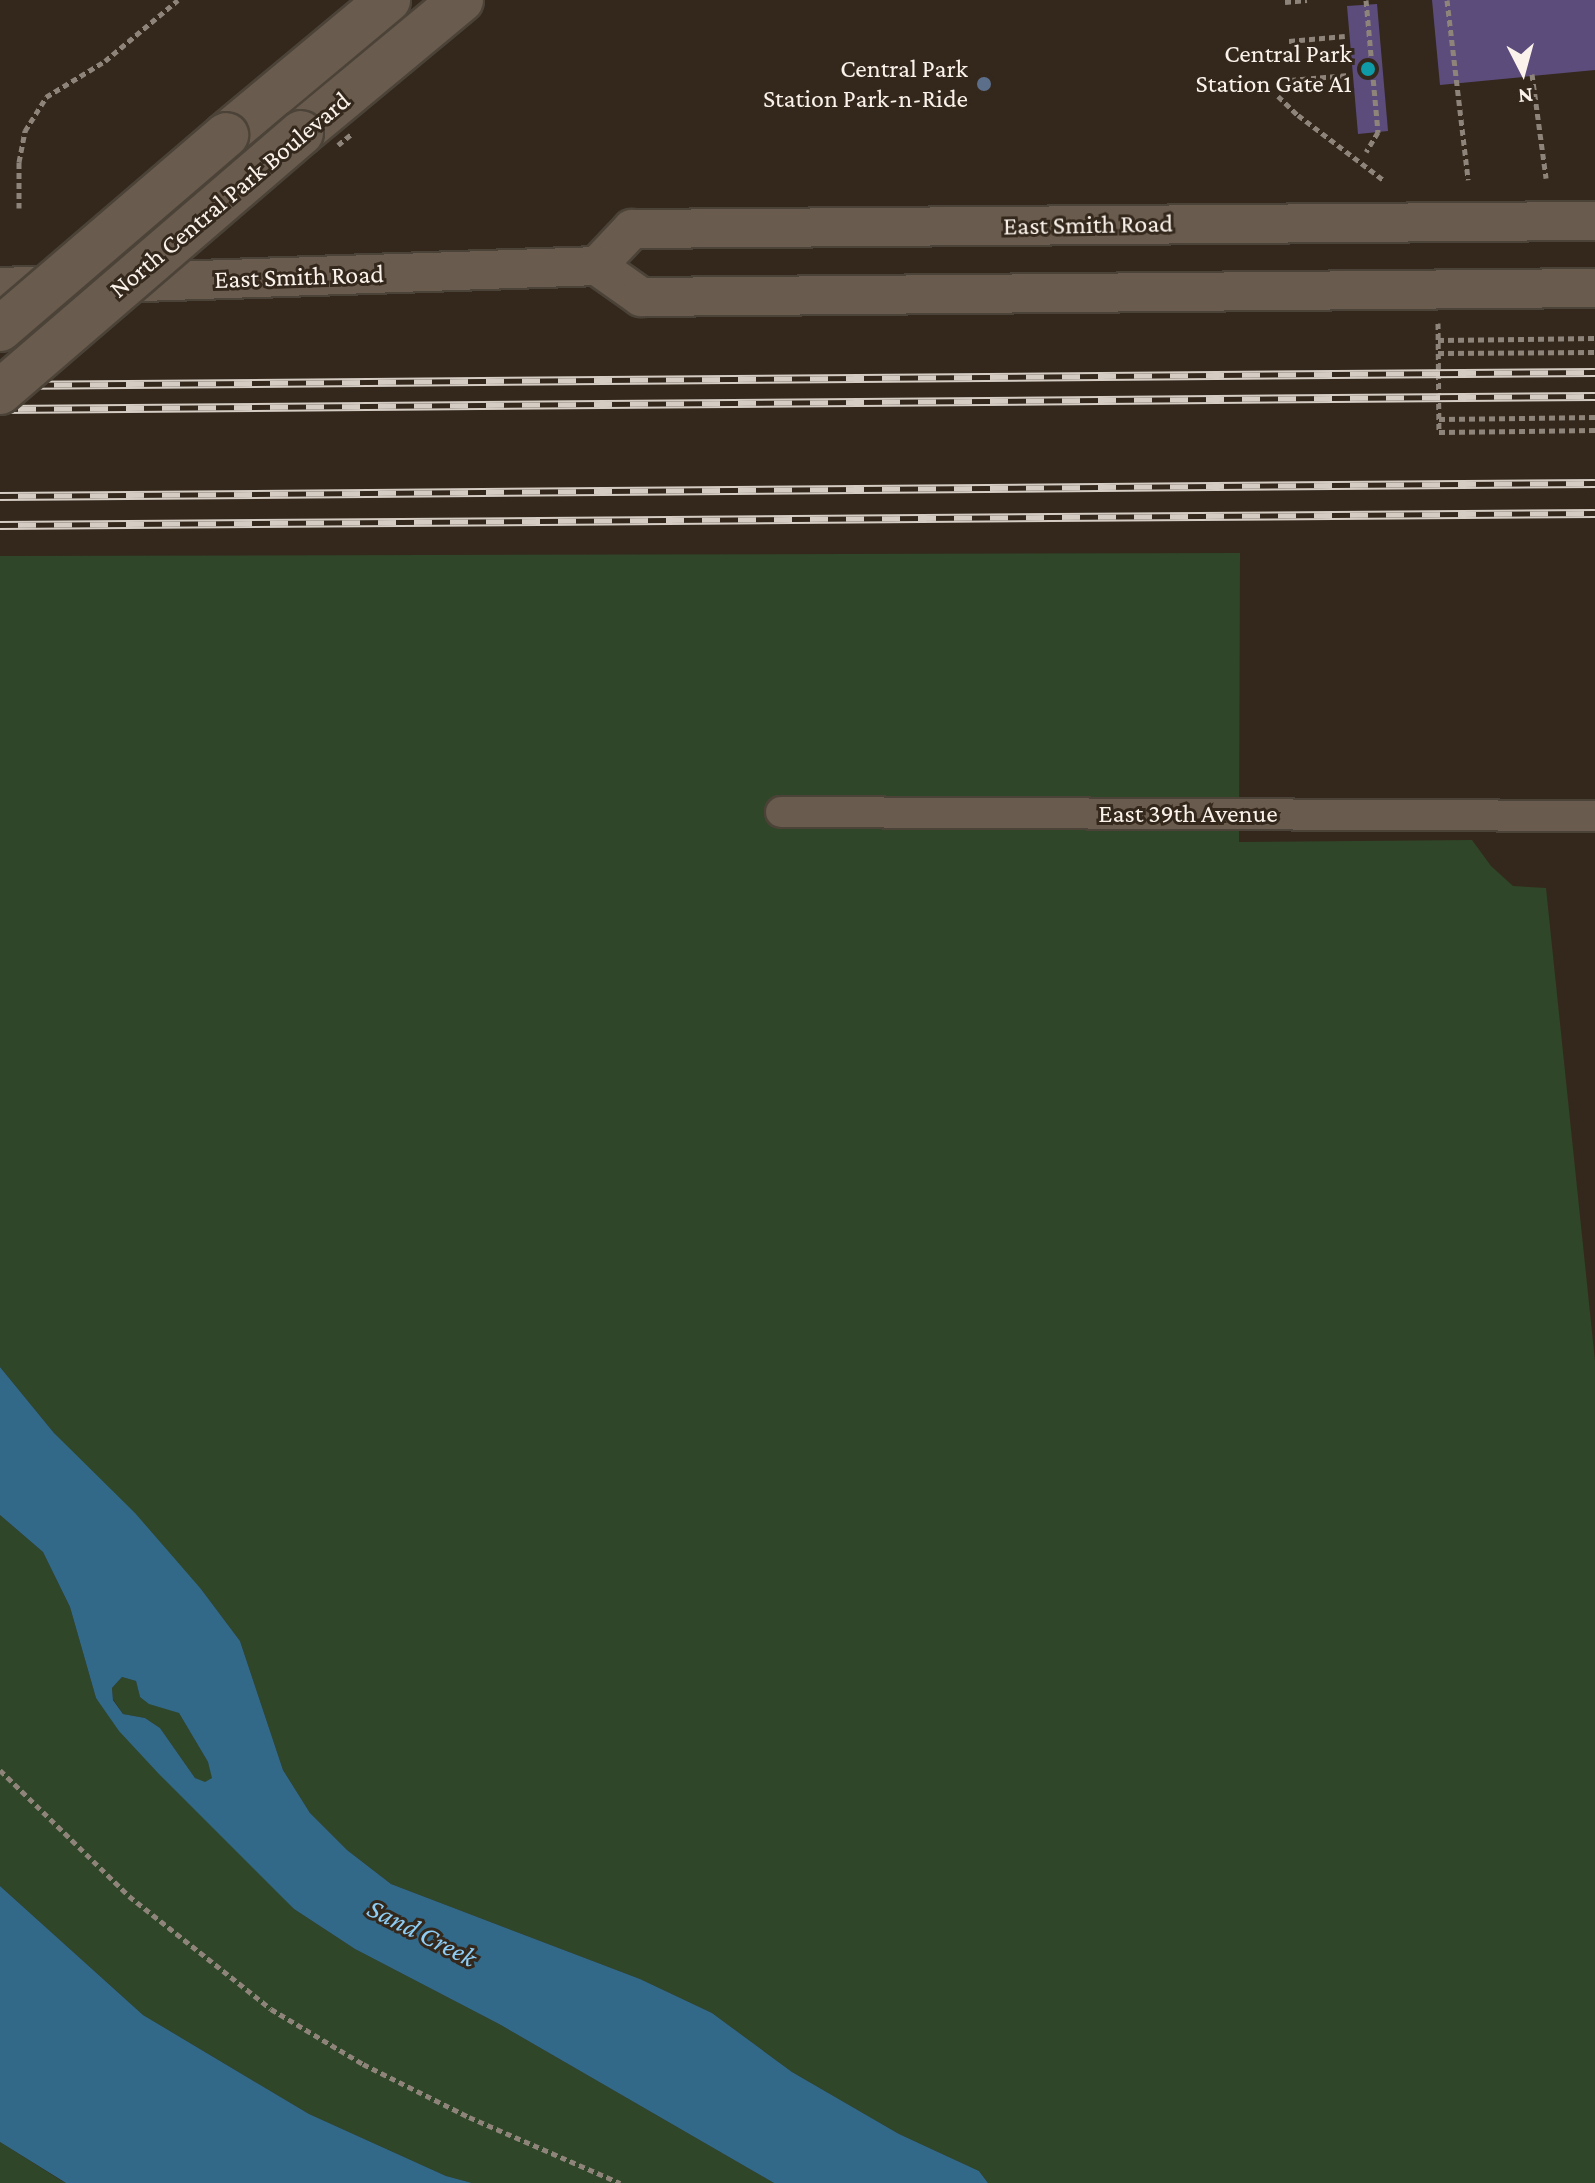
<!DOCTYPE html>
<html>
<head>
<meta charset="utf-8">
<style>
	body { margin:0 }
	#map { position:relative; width:1595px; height:2183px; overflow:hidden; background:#34281c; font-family:"Crimson Pro",serif }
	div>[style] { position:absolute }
	.green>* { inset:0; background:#2f4628 }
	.water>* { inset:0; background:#326888 }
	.building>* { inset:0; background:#5c4c7b }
	.path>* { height:5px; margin-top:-2.5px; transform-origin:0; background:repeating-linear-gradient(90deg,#8e847a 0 6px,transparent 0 10px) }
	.roads { filter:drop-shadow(2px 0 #4c4338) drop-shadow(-2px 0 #4c4338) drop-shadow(0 2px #4c4338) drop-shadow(0 -2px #4c4338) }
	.minor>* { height:30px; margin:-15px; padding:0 15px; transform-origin:15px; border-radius:15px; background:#695b4d }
	.tertiary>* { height:38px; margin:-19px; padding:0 19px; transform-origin:19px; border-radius:19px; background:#695b4d }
	.secondary>* { height:44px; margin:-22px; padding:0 22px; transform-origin:22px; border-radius:22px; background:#695b4d }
	.rail>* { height:9px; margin-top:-4.5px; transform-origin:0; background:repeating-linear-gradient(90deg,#34281c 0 18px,#d5cdc4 0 36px); box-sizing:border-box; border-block:2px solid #d5cdc4 }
	.path-bridge>* { height:5px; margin-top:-2.5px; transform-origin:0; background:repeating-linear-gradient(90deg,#8e847a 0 6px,transparent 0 10px) }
	.bridges { filter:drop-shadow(2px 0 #4c4338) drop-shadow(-2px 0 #4c4338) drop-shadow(0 2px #4c4338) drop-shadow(0 -2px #4c4338) }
	.secondary-bridge>* { height:44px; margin:-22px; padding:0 22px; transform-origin:22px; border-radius:22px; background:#695b4d }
	.dots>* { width:22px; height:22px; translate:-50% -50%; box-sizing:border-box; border:4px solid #34281c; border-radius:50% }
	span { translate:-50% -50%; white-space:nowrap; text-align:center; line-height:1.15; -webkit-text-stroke:6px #34281c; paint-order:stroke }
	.poi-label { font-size:26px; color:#fbf3eb }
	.right { translate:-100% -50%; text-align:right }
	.street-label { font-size:26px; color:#fbf3eb }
	.water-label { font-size:28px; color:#8ecdf5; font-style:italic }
	.north { position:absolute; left:1483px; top:32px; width:80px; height:80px; -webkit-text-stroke:6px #34281c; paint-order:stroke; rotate:174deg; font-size:22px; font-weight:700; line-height:32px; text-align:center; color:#fbf3eb }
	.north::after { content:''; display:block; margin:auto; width:28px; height:36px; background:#fbf3eb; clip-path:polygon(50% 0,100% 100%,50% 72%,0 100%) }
</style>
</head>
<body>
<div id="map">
	<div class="green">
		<div style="clip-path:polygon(1240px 553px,1239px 842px,1472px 840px,1491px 866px,1513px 886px,1546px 888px,1595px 1361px,1595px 2183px,988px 2183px,979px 2171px,899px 2134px,792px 2072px,712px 2013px,640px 1979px,391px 1884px,347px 1850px,310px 1813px,283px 1770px,240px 1641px,201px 1589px,54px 1433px,0 1367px,0 556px)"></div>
		<div style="clip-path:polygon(0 1515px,43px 1552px,70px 1607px,96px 1698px,294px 1909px,355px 1949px,499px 2024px,774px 2183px,472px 2183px,446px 2176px,309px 2114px,143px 2015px,0 1886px)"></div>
		<div style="clip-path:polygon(122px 1677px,136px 1681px,140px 1697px,179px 1713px,208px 1762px,213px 1778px,205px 1783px,195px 1778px,160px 1728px,145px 1718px,123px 1714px,113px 1699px,112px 1688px)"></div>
		<div style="clip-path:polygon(0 2142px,62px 2181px,66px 2183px,0 2183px)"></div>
	</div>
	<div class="water">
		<div style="clip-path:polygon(evenodd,0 1367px,54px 1433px,135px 1513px,201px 1589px,240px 1641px,283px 1770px,310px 1813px,347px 1850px,391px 1884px,640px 1979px,712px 2013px,792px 2072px,899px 2134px,979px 2171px,988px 2183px,774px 2183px,499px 2024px,355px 1949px,294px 1909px,158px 1773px,119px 1731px,96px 1698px,70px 1607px,43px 1552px,0 1515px,0 1367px,122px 1677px,136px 1681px,140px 1697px,149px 1704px,179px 1713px,208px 1762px,212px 1778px,205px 1782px,195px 1778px,160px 1728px,145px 1718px,123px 1714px,113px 1700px,112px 1688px,122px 1677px)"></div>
		<div style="clip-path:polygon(0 1886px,143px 2015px,309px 2114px,446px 2176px,472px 2183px,66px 2183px,0 2142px)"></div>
	</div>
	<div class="building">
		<div style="clip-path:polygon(1432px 0,1595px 0,1595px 70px,1440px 85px)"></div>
		<div style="clip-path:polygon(1377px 4px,1388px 131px,1358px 134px,1347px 6px)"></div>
	</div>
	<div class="path">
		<div style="left:1366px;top:0;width:133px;rotate:84.8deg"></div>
		<div style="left:1378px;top:132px;width:23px;rotate:121deg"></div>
		<div style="left:1447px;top:0;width:181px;rotate:83.3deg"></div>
		<div style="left:1285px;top:2px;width:22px;rotate:-5deg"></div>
		<div style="left:1289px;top:41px;width:56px;rotate:-5.1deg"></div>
		<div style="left:1532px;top:74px;width:105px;rotate:82.3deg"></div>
		<div style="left:1290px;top:80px;width:59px;rotate:-4.8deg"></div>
		<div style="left:1278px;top:96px;width:28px;rotate:44deg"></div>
		<div style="left:1298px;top:115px;width:109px;rotate:37.2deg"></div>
		<div style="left:19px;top:208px;width:46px;rotate:-90deg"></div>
		<div style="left:19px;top:162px;width:32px;rotate:-79deg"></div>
		<div style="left:25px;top:131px;width:40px;rotate:-58deg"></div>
		<div style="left:46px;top:97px;width:69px;rotate:-31.4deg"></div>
		<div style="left:105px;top:61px;width:95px;rotate:-39.9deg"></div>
		<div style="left:1438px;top:323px;width:109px;rotate:89.5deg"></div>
		<div style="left:1439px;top:432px;width:156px;rotate:-0.7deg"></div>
		<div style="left:1438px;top:340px;width:157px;rotate:-0.7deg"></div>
		<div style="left:1438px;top:353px;width:157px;rotate:-0.4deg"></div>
		<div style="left:1439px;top:419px;width:156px;rotate:-0.7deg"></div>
		<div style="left:0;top:1770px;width:180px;rotate:44.3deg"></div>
		<div style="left:129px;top:1896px;width:181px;rotate:38.5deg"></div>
		<div style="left:271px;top:2009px;width:107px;rotate:30.9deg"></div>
		<div style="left:363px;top:2064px;width:119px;rotate:26.6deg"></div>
		<div style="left:469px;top:2117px;width:165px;rotate:23.6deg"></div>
	</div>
	<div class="roads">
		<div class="minor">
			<div style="left:781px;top:812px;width:814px;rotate:0.28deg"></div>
		</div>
		<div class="tertiary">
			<div style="left:597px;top:266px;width:51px;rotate:-46.6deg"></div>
			<div style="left:632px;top:229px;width:963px;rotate:-0.48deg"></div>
			<div style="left:0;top:287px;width:597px;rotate:-2.01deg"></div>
			<div style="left:597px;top:266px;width:54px;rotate:35.2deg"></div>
			<div style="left:641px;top:297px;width:954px;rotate:-0.54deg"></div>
		</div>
		<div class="secondary">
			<div style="left:301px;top:133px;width:208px;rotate:-39.7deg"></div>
			<div style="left:226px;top:135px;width:211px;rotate:-39.8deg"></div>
		</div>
	</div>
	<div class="rail">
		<div style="left:0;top:385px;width:1595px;rotate:-0.47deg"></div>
		<div style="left:0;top:409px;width:1595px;rotate:-0.47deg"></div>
		<div style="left:0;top:496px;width:1595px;rotate:-0.47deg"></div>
		<div style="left:0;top:525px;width:1595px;rotate:-0.43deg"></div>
	</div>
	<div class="path-bridge">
		<div style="left:338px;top:145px;width:19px;rotate:-39deg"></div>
	</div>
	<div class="bridges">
		<div class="secondary-bridge">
			<div style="left:0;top:329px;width:298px;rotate:-40.6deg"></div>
			<div style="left:0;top:392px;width:397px;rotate:-40.7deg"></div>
		</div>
	</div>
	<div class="dots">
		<div style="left:1368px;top:69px;background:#0f9aa8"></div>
		<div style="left:984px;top:84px;background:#5c6f8a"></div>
	</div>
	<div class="poi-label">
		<span class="right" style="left:1352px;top:69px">Central Park<br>Station Gate A1</span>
		<span class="right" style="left:968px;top:84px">Central Park<br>Station Park-n-Ride</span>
	</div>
	<div class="street-label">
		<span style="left:230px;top:195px;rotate:-40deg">North Central Park Boulevard</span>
		<span style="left:1088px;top:225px;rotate:-1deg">East Smith Road</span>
		<span style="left:299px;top:277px;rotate:-2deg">East Smith Road</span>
		<span style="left:1188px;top:814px">East 39th Avenue</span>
	</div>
	<div class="water-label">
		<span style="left:422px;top:1933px;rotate:27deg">Sand Creek</span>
	</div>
	<div class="north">N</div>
</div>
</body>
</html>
